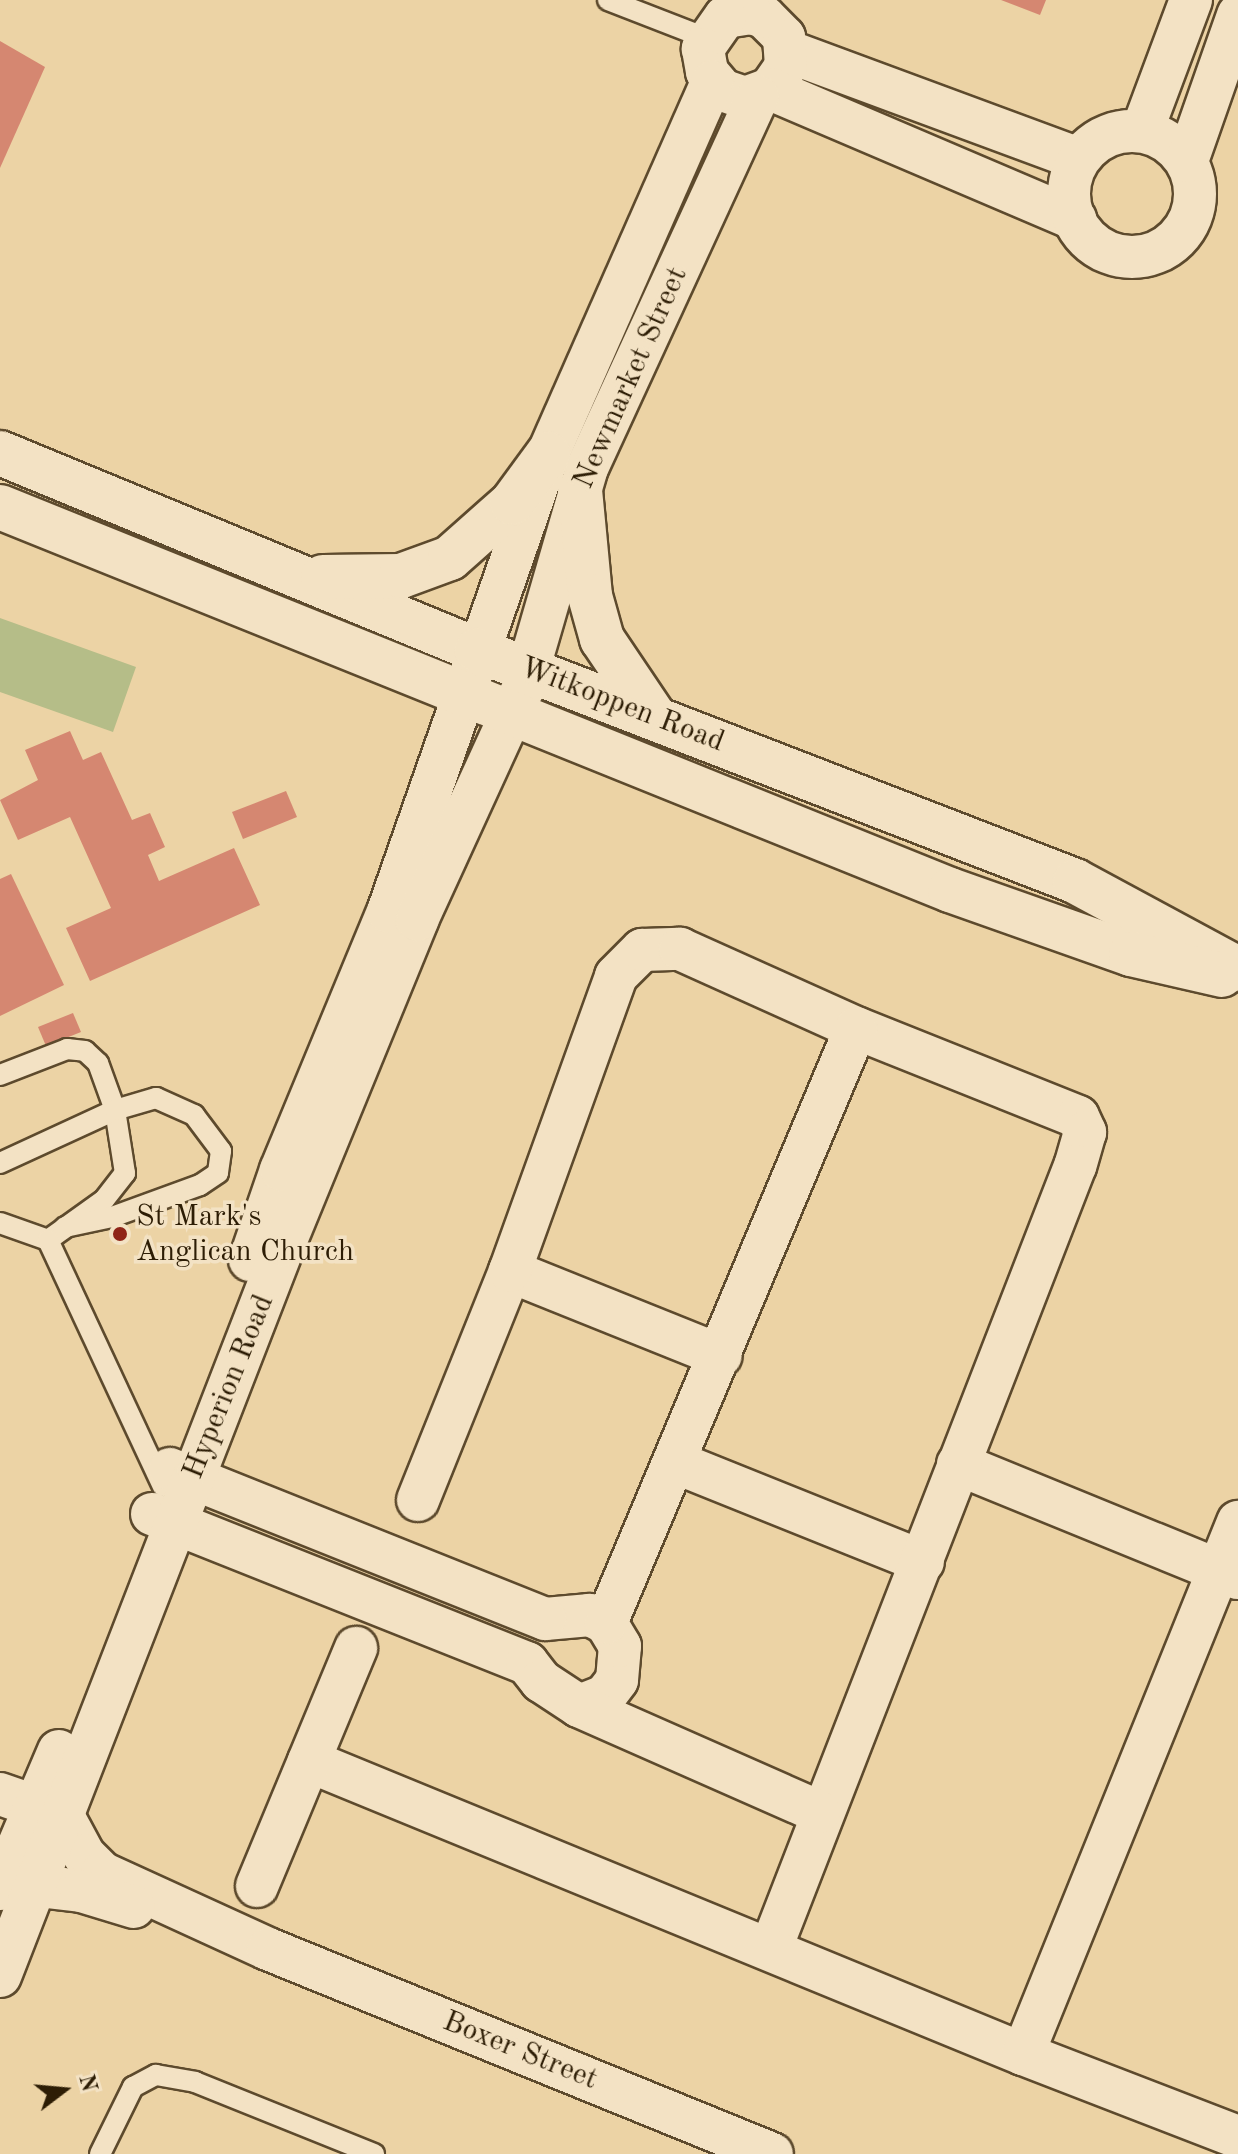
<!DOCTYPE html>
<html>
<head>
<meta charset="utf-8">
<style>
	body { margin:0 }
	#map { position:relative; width:1238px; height:2154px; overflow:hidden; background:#ecd3a5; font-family:"Old Standard TT",serif }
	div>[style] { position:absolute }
	.green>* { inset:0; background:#b5bd88 }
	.building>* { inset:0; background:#d58771 }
	.roads { filter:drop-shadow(2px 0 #5d4a2d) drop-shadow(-2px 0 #5d4a2d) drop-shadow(0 2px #5d4a2d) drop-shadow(0 -2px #5d4a2d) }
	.service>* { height:20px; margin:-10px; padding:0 10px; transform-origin:10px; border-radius:10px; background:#f3e2c4 }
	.minor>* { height:42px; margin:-21px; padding:0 21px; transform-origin:21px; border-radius:21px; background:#f3e2c4 }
	.minor>.ring { margin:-21px; padding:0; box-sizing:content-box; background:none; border:42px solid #f3e2c4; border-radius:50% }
	.secondary>* { height:44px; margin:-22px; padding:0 22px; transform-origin:22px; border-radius:22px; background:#f3e2c4 }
	.dots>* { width:22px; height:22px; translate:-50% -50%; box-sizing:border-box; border:4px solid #f3e2c4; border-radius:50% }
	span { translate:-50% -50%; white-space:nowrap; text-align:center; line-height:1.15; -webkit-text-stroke:7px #f3e2c4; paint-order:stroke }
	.street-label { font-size:30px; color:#2d1d05 }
	.poi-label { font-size:30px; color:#2d1d05 }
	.left { translate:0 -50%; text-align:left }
	.north { position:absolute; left:24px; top:2050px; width:80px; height:80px; -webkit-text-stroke:6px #f3e2c4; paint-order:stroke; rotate:74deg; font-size:22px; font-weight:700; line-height:32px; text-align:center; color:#2d1d05 }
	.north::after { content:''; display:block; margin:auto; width:28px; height:36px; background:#2d1d05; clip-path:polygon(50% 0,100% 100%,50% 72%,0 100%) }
</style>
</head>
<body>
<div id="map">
	<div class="green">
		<div style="clip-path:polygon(0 618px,136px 667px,113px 732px,0 692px)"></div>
	</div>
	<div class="building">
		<div style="clip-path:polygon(1001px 0,1046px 0,1040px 15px)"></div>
		<div style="clip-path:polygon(0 41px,45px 67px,0 168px)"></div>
		<div style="clip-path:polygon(70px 731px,83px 760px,101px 752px,132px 820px,150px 813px,165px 847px,148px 855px,159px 881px,234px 848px,260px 905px,90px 981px,66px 928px,111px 908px,70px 817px,18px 840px,0 800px,38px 780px,25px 750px)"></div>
		<div style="clip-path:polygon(286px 791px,297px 817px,243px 839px,232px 812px)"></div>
		<div style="clip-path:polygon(11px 874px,64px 985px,0 1016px,0 879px)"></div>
		<div style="clip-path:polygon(73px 1013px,81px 1032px,46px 1046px,38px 1027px)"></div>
	</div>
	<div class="roads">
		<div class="service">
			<div style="left:608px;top:0;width:105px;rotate:21.2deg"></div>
			<div style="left:0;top:1075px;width:72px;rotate:-21.2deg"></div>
			<div style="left:67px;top:1049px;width:18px;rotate:6deg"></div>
			<div style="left:85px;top:1051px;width:18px;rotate:43deg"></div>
			<div style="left:98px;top:1063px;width:50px;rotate:70.1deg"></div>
			<div style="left:115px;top:1110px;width:64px;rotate:81deg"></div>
			<div style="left:125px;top:1173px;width:34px;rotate:128deg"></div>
			<div style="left:104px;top:1200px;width:69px;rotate:144.5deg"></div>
			<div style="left:0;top:1163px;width:127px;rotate:-24.7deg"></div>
			<div style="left:115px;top:1110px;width:43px;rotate:-16.3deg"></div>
			<div style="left:156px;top:1098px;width:42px;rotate:24.1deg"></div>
			<div style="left:194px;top:1115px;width:45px;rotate:53.1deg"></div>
			<div style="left:221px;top:1151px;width:22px;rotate:98deg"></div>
			<div style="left:218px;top:1173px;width:22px;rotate:146deg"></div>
			<div style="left:200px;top:1185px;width:94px;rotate:160deg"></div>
			<div style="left:112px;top:1217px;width:48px;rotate:168deg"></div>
			<div style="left:0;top:1223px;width:51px;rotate:19.5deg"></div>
			<div style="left:48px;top:1240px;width:272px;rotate:65deg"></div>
			<div style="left:100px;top:2154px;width:75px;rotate:-63.8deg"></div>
			<div style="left:133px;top:2087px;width:26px;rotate:-28deg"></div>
			<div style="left:156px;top:2075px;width:40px;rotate:10deg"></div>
			<div style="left:195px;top:2082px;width:193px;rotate:21.9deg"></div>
		</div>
		<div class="minor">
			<div style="left:787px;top:51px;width:309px;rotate:20.3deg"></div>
			<div style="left:770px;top:89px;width:28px;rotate:-55deg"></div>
			<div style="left:786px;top:66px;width:29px;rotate:-94deg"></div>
			<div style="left:784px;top:37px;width:28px;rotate:-135deg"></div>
			<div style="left:764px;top:17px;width:14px;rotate:-163deg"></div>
			<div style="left:751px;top:13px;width:26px;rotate:171deg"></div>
			<div style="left:725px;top:17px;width:39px;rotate:125deg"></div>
			<div style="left:703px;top:49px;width:23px;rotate:80deg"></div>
			<div style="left:707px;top:72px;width:23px;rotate:50deg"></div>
			<div style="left:722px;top:90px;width:24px;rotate:19deg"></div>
			<div style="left:745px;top:98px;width:27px;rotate:-20deg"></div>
			<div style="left:770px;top:89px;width:332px;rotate:23.1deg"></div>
			<div style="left:1142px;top:131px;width:140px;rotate:-69.5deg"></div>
			<div class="ring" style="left:1069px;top:131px;width:84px;height:84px"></div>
			<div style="left:1187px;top:161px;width:155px;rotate:-70.7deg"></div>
			<div style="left:250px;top:1260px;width:95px;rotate:-71deg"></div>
			<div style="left:281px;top:1170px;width:279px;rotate:-67.5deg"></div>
			<div style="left:388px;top:912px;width:485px;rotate:-70.7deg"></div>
			<div style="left:548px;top:454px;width:407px;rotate:-66.2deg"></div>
			<div style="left:510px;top:1271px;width:227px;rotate:21.9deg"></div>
			<div style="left:677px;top:1463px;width:265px;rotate:21.9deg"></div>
			<div style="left:958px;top:1464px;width:302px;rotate:22.2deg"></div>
			<div style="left:418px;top:1500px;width:247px;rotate:-68.1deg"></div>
			<div style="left:510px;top:1271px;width:313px;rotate:-70.2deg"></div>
			<div style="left:616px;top:976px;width:37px;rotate:-45deg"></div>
			<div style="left:642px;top:950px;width:38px;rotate:-2deg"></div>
			<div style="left:680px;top:949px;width:193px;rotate:24.2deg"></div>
			<div style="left:856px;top:1028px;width:239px;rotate:21.8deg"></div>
			<div style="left:1078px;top:1117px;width:17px;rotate:65deg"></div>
			<div style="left:1085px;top:1132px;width:35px;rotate:106deg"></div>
			<div style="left:1075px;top:1166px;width:839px;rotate:111.24deg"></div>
			<div style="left:152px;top:1514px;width:404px;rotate:21.7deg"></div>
			<div style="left:527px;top:1663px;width:23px;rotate:52deg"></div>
			<div style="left:541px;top:1681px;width:45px;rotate:33.3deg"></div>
			<div style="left:579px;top:1706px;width:28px;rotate:-21deg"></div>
			<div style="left:605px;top:1696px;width:20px;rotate:-53deg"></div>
			<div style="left:617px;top:1680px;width:34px;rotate:-85deg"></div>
			<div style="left:620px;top:1646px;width:27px;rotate:-121deg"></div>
			<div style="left:606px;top:1623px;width:18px;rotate:-153deg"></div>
			<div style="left:590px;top:1615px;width:45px;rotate:174.9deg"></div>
			<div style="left:545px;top:1619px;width:404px;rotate:-158.2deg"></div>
			<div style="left:606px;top:1623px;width:645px;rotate:-67.21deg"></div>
			<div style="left:579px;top:1706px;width:262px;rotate:23.8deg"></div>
			<div style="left:309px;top:1761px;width:772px;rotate:22.31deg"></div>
			<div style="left:1023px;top:2054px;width:230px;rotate:21.1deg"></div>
			<div style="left:0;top:1794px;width:67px;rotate:19.2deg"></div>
			<div style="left:63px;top:1816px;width:44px;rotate:61.7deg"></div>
			<div style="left:84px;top:1855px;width:25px;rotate:45deg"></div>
			<div style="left:102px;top:1873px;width:183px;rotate:24.6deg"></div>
			<div style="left:268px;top:1949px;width:544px;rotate:22.13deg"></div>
			<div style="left:38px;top:1886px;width:43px;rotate:6.6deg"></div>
			<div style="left:81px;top:1891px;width:55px;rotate:16.8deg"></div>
			<div style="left:257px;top:1886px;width:258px;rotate:-67.4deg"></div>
			<div style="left:0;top:1889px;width:150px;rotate:-66.9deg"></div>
			<div style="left:0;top:1976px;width:784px;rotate:-68.77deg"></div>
			<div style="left:284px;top:1245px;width:351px;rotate:-67.7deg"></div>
			<div style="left:417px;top:920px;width:255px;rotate:-65.4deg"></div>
			<div style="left:523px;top:688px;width:229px;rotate:-73.8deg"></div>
			<div style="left:587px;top:468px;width:409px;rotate:-65.3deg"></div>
			<div style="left:1023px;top:2054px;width:574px;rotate:-67.99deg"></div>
		</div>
		<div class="secondary">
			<div style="left:0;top:453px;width:516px;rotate:22.44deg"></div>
			<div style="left:477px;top:650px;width:641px;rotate:21.12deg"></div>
			<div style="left:1075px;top:881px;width:185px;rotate:28.4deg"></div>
			<div style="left:580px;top:490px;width:106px;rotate:84.6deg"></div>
			<div style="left:590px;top:596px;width:45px;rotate:74.4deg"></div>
			<div style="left:602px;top:639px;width:95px;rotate:56.1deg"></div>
			<div style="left:0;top:507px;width:1024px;rotate:21.96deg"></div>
			<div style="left:950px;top:890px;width:192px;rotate:19.5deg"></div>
			<div style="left:1131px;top:954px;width:93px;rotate:13deg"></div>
			<div style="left:323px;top:577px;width:78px;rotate:-0.7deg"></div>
			<div style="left:401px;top:576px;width:52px;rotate:-20.2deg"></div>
			<div style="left:450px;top:558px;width:83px;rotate:-41.6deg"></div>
			<div style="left:512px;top:503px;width:61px;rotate:-53.7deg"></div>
		</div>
	</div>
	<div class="dots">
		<div style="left:120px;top:1234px;background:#8f2418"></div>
	</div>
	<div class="street-label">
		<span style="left:631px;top:378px;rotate:-66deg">Newmarket Street</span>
		<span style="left:622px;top:705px;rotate:21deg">Witkoppen Road</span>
		<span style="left:229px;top:1387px;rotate:-68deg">Hyperion Road</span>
		<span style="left:520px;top:2051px;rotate:22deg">Boxer Street</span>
	</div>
	<div class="poi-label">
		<span class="left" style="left:136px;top:1234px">St Mark's<br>Anglican Church</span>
	</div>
	<div class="north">N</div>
</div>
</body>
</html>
